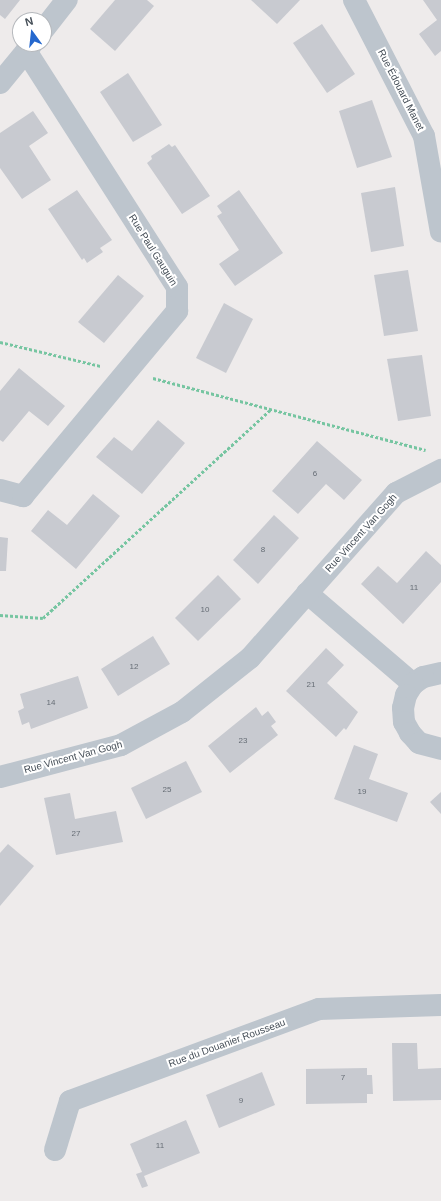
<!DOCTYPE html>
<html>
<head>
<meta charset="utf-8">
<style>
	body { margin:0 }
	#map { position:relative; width:441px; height:1201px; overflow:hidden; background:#eeebeb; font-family:Helvetica,sans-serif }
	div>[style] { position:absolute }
	.building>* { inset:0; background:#c8cad0 }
	.path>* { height:2.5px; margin-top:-1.25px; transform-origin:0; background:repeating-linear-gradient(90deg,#76c5a1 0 3px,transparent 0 5px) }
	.street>* { height:22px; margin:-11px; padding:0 11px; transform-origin:11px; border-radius:11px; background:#bdc5cd }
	span { translate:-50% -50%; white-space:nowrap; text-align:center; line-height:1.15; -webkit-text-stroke:4px #fff; paint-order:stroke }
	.number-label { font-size:8px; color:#666d75 }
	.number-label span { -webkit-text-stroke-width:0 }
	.street-label { font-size:10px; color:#454e57 }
	.north { position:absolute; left:12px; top:12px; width:40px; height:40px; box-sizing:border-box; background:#fff; border:1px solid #b5b8bc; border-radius:50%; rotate:345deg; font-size:11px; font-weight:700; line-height:16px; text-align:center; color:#454e57 }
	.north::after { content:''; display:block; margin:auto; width:14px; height:18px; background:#2568ce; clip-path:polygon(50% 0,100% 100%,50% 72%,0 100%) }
</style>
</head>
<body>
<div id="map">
	<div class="building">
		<div style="clip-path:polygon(0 0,20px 0,5px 19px,0 15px)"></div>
		<div style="clip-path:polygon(115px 0,147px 0,154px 6px,115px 51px,90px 29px)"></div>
		<div style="clip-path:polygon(251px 0,300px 0,277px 24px)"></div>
		<div style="clip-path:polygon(423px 0,441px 0,441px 51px,435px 56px,419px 34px,437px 20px)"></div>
		<div style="clip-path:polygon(322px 24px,355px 74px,327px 93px,293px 43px)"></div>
		<div style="clip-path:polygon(128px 73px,162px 125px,133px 142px,100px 92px)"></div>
		<div style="clip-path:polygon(372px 100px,392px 157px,357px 168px,339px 111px)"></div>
		<div style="clip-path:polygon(33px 111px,48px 133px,29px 146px,51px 180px,22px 199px,0 168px,0 133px)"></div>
		<div style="clip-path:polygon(169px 144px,172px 147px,175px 145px,210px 196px,182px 214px,147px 163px,152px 159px,151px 156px)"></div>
		<div style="clip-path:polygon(395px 187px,404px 246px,371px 252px,361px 193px)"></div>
		<div style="clip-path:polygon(77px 190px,112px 240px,100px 248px,103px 252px,87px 263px,84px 258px,82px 260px,48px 209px)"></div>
		<div style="clip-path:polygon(239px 190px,283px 253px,235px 286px,219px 264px,239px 250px,217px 216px,222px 213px,217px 206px)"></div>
		<div style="clip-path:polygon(408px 270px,418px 331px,384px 336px,374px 275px)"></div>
		<div style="clip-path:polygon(118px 275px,144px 296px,104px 343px,78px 322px)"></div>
		<div style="clip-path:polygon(224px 303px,253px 319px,226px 373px,196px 358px)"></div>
		<div style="clip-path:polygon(422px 355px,431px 416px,398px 421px,387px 359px)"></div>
		<div style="clip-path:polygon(19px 368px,65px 406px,48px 426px,29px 411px,3px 442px,0 440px,0 391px)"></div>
		<div style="clip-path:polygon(158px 420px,185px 443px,142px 494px,96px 457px,114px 437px,132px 451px)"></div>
		<div style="clip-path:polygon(317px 441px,362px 480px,344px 500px,326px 484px,298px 514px,272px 491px)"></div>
		<div style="clip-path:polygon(93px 494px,120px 516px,76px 569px,31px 531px,48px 510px,67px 525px)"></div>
		<div style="clip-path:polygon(274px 515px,299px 538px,258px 584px,233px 560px)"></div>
		<div style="clip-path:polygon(0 537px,8px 538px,6px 571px,0 571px)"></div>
		<div style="clip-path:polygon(426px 551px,441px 565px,441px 582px,403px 624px,361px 584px,378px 566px,397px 583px)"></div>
		<div style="clip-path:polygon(218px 575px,241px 599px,198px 641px,175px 618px)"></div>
		<div style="clip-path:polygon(153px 636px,170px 664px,118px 696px,101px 669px)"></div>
		<div style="clip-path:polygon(326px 648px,344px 665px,327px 683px,358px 712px,346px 730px,344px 728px,336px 737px,286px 691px)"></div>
		<div style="clip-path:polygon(78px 676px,88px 708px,31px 729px,29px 722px,22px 725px,18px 711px,24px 708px,20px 694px)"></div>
		<div style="clip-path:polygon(256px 707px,262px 716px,268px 711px,276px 722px,271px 726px,278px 735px,230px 773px,208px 746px)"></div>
		<div style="clip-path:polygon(354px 745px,378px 754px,369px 779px,408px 793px,397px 822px,334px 799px)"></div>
		<div style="clip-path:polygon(186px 761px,202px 792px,146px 819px,131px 788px)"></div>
		<div style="clip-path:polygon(441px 792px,441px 814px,430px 802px)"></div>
		<div style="clip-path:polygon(70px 793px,75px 819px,116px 811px,123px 842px,56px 855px,44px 798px)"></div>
		<div style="clip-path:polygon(8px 844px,34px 866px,0 906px,0 853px)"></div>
		<div style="clip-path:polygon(392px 1043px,417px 1043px,418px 1069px,441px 1068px,441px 1100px,393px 1101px)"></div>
		<div style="clip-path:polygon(367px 1068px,367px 1075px,372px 1075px,373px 1094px,367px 1094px,367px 1103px,306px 1104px,306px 1069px)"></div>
		<div style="clip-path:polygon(262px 1072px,275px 1105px,219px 1128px,206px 1095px)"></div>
		<div style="clip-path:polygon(186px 1120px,200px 1153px,144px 1176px,148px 1186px,142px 1188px,136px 1174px,142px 1172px,130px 1144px)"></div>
	</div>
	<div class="path">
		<div style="left:0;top:342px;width:104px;rotate:13.4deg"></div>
		<div style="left:153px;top:378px;width:282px;rotate:14.8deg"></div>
		<div style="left:0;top:615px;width:43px;rotate:4deg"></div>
		<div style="left:43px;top:618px;width:308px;rotate:-42.5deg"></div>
	</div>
	<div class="street">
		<div style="left:354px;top:0;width:153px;rotate:62.8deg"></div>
		<div style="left:424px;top:136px;width:97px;rotate:80deg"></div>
		<div style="left:44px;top:29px;width:37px;rotate:-52deg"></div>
		<div style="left:0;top:83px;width:50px;rotate:-50.6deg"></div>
		<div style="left:0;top:490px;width:24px;rotate:15deg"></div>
		<div style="left:23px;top:496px;width:241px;rotate:-50.2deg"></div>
		<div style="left:177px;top:311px;width:24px;rotate:-90deg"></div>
		<div style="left:177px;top:287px;width:280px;rotate:-122.6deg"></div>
		<div style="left:307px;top:593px;width:140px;rotate:40.6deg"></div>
		<div style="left:441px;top:673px;width:18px;rotate:167deg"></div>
		<div style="left:423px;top:677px;width:12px;rotate:145deg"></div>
		<div style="left:413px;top:684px;width:13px;rotate:122deg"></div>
		<div style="left:406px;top:695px;width:13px;rotate:103deg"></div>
		<div style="left:403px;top:708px;width:14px;rotate:86deg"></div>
		<div style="left:404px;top:722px;width:13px;rotate:61deg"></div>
		<div style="left:410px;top:733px;width:13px;rotate:48deg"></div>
		<div style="left:419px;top:743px;width:23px;rotate:15deg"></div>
		<div style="left:0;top:777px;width:125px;rotate:-14.8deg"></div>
		<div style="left:121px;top:745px;width:69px;rotate:-28.4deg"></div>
		<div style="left:182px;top:712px;width:87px;rotate:-38.5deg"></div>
		<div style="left:250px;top:658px;width:220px;rotate:-48.5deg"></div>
		<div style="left:396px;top:493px;width:51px;rotate:-27.1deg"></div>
		<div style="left:55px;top:1150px;width:51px;rotate:-73deg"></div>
		<div style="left:70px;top:1101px;width:265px;rotate:-20.3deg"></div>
		<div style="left:319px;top:1009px;width:122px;rotate:-1.9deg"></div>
	</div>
	<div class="number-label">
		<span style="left:315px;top:474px">6</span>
		<span style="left:263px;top:550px">8</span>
		<span style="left:414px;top:588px">11</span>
		<span style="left:205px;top:610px">10</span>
		<span style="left:134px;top:667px">12</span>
		<span style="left:311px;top:685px">21</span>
		<span style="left:51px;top:703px">14</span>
		<span style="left:243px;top:741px">23</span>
		<span style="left:167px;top:790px">25</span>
		<span style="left:362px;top:792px">19</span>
		<span style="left:76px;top:834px">27</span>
		<span style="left:343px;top:1078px">7</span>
		<span style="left:241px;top:1101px">9</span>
		<span style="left:160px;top:1146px">11</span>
	</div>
	<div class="street-label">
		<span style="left:401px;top:90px;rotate:63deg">Rue Édouard Manet</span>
		<span style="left:153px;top:250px;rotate:58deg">Rue Paul Gauguin</span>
		<span style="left:361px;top:533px;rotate:-48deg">Rue Vincent Van Gogh</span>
		<span style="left:73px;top:757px;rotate:-15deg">Rue Vincent Van Gogh</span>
		<span style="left:227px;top:1043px;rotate:-20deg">Rue du Douanier Rousseau</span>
	</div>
	<div class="north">N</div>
</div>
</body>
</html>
